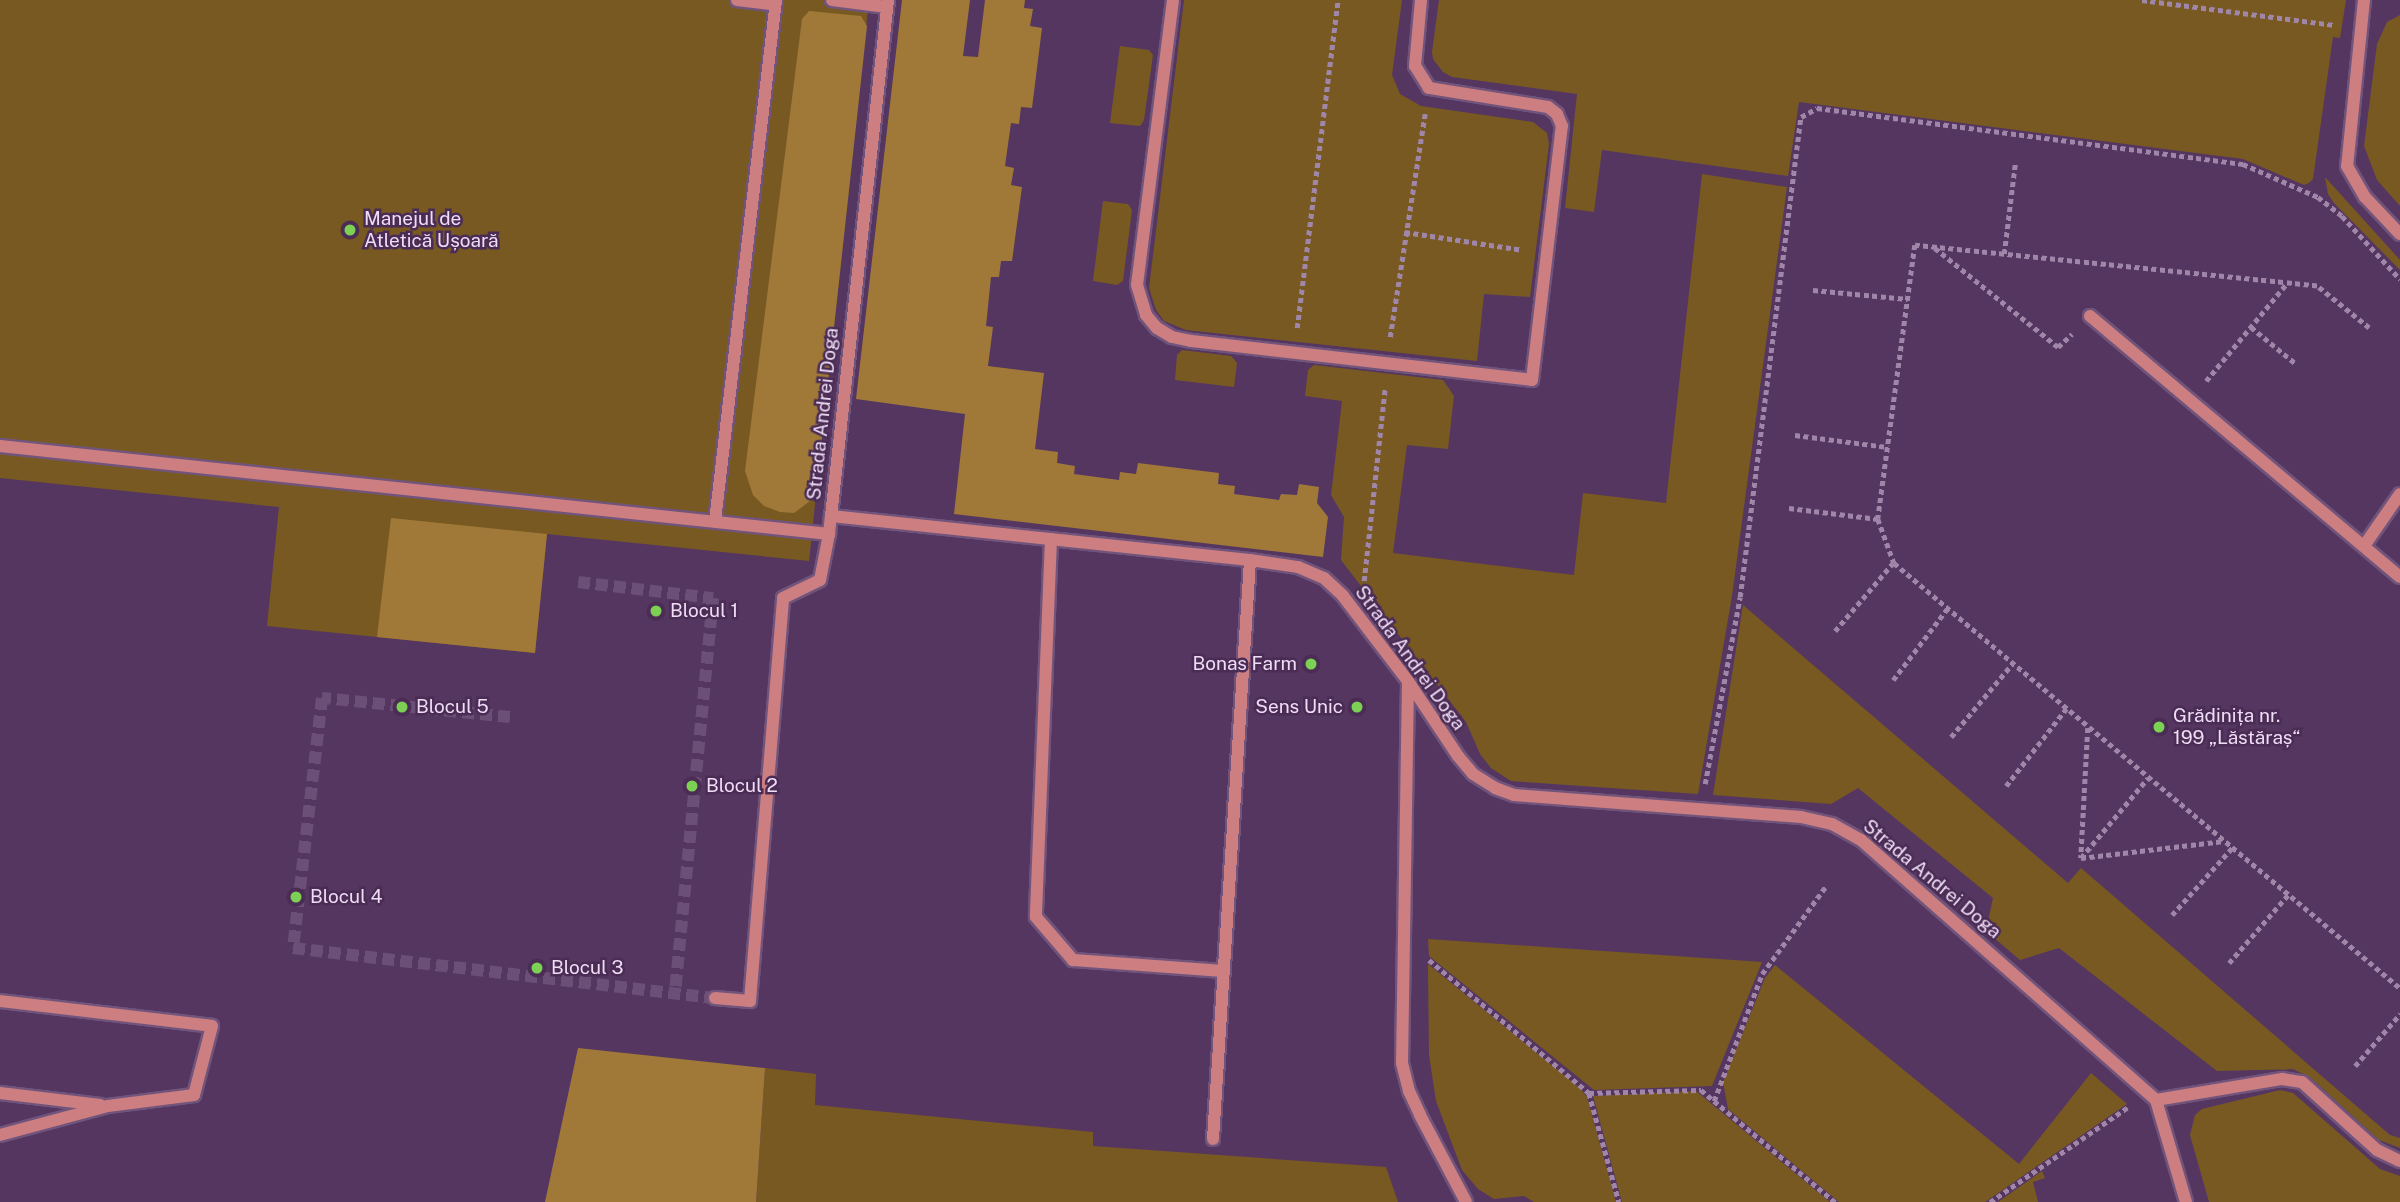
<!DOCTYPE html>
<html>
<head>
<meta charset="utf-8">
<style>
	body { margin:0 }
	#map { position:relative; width:2400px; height:1202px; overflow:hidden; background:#553660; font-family:"Public Sans",sans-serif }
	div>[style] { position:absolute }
	.green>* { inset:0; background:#795922 }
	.forest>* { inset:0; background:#a07939 }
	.minor-tunnel>* { height:12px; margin-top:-6px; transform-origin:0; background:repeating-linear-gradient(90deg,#6c4f76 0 12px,transparent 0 18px) }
	.path>* { height:4.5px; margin-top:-2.25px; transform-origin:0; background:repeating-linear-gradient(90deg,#a087a9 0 5px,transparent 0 8.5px) }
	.roads { filter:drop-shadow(2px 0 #71547b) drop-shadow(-2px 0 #71547b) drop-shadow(0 2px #71547b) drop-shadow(0 -2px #71547b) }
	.minor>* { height:12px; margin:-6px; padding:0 6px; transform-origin:6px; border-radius:6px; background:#cd7e81 }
	.dots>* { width:19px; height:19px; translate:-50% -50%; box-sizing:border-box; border:4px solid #4a2c54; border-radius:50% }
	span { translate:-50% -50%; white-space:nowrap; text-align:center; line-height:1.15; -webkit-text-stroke:5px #4a2c54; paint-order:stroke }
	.poi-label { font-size:19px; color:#efddf6 }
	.left { translate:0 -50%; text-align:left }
	.right { translate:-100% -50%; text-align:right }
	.street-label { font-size:19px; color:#efddf6 }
</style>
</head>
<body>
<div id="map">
	<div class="green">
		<div style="clip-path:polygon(0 0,869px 0,809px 561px,547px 534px,535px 653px,377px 637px,267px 626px,279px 507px,0 478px)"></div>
		<div style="clip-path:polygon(1184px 0,1402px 0,1392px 75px,1400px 94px,1421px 106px,1533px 122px,1547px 133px,1549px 144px,1530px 297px,1484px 294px,1477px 361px,1186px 330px,1164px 321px,1156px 310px,1149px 288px)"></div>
		<div style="clip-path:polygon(1439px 0,2346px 0,2340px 38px,2333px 37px,2313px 179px,2309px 183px,2304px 185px,2243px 159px,1799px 102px,1788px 176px,1602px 150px,1594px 212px,1565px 208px,1577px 94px,1452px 77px,1443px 72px,1433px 59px,1432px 52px)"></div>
		<div style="clip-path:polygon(2400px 15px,2400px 206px,2377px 180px,2364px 146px,2377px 44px,2387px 22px)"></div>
		<div style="clip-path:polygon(1120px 46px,1149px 50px,1153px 55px,1144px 120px,1140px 126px,1110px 123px)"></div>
		<div style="clip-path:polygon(1702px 174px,1787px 187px,1732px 596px,1698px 794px,1511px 781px,1491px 768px,1480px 754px,1466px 722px,1341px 560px,1344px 517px,1331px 495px,1342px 401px,1305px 396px,1308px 370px,1314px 365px,1443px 380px,1454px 396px,1448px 449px,1407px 445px,1393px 553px,1574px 575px,1583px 493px,1666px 503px)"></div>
		<div style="clip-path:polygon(2325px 177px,2400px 260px,2400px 270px,2334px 203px,2328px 194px)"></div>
		<div style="clip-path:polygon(1103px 201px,1128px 204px,1132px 210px,1123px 281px,1117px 285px,1093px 281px)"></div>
		<div style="clip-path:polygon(1182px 350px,1231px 356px,1237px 363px,1234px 387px,1175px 380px,1177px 355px)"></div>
		<div style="clip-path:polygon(1743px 605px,2068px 883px,2081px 868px,2390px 1135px,2400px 1138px,2400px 1148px,2379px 1140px,2311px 1078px,2293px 1069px,2217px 1071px,2059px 948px,2020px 960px,1986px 931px,1993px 898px,1858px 788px,1831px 804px,1713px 795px)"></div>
		<div style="clip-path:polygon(1428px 939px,1762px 962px,1712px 1086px,1594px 1090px,1429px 956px)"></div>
		<div style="clip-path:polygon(1428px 964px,1581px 1089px,1587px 1097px,1616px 1202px,1534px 1202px,1524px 1196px,1494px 1199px,1478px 1189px,1462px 1170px,1436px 1101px,1429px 1055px)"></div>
		<div style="clip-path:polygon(1775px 965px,2019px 1164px,2091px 1073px,2127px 1104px,1985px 1202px,1839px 1202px,1728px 1109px,1723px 1082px,1765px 978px)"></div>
		<div style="clip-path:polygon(765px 1068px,816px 1074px,815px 1105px,1093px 1132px,1093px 1146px,1386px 1167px,1398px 1202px,756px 1202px)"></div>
		<div style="clip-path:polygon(2280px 1090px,2293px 1093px,2380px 1169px,2400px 1176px,2400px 1202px,2209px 1202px,2190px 1135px,2195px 1115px,2202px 1109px)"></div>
		<div style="clip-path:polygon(1696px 1091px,1830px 1202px,1622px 1202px,1593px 1096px)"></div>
		<div style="clip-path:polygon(2042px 1171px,2045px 1178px,2033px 1182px,2038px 1202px,1998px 1202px)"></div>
	</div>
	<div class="forest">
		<div style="clip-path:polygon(902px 0,970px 0,963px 56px,978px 57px,985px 0,1025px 0,1024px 8px,1033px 9px,1030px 26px,1042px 28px,1032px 108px,1021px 107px,1019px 124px,1011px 123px,1005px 166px,1014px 168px,1011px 185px,1022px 187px,1012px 261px,1001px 261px,999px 277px,991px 277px,986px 326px,993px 327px,988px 366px,1044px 373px,1035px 449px,1058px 452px,1057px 463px,1075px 466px,1074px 474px,1119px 480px,1120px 472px,1136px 474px,1138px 463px,1219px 473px,1218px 484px,1235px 486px,1234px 494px,1279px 500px,1281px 494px,1297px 495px,1299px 484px,1319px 487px,1317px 503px,1328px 517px,1323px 557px,954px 514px,965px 414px,856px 399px)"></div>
		<div style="clip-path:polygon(809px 11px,861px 16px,867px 26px,816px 491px,810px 501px,794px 513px,780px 512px,764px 506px,753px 495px,745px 471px,802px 19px)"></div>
		<div style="clip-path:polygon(391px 518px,547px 534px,535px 653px,377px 637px)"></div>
		<div style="clip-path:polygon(578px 1048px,765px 1068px,756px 1202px,545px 1202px)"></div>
	</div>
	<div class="minor-tunnel">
		<div style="left:578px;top:582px;width:136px;rotate:6.8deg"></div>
		<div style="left:713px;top:598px;width:397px;rotate:95.5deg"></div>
		<div style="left:510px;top:717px;width:189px;rotate:-174.2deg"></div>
		<div style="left:322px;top:698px;width:252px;rotate:96.6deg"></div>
		<div style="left:293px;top:948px;width:425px;rotate:6.8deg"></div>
	</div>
	<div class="path">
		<div style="left:2142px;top:0;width:195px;rotate:7.4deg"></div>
		<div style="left:1405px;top:232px;width:118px;rotate:8.7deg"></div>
		<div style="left:1935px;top:248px;width:158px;rotate:38.8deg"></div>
		<div style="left:2058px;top:347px;width:19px;rotate:-43deg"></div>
		<div style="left:2004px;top:254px;width:91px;rotate:-83deg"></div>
		<div style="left:1813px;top:290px;width:95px;rotate:5.4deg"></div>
		<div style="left:2251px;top:327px;width:57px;rotate:39.3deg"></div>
		<div style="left:1297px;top:328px;width:331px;rotate:-82.9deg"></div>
		<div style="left:2369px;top:328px;width:67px;rotate:-141.1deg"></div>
		<div style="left:2317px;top:286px;width:404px;rotate:-174.2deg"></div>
		<div style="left:1915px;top:245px;width:276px;rotate:97.7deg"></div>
		<div style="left:1878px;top:519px;width:47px;rotate:70deg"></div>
		<div style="left:1894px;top:563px;width:661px;rotate:40.03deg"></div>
		<div style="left:1390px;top:337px;width:226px;rotate:-81.1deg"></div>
		<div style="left:2206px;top:381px;width:127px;rotate:-50.4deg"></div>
		<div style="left:1795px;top:435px;width:94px;rotate:7.4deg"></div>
		<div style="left:1789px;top:508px;width:90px;rotate:7deg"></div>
		<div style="left:1364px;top:581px;width:194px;rotate:-83.8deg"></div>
		<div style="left:1835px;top:631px;width:89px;rotate:-49.5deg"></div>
		<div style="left:1893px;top:680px;width:89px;rotate:-52.7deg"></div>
		<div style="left:2088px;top:728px;width:130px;rotate:93.1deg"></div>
		<div style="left:2081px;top:858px;width:144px;rotate:-6.8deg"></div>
		<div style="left:1951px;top:737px;width:95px;rotate:-50.1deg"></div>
		<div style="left:1705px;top:784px;width:190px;rotate:-79.4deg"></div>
		<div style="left:1740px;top:597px;width:484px;rotate:-82.8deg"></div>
		<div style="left:1801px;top:117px;width:18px;rotate:-29deg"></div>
		<div style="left:1817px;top:108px;width:430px;rotate:7.5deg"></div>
		<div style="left:2243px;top:164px;width:82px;rotate:23.7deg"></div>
		<div style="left:2318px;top:197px;width:31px;rotate:38deg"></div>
		<div style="left:2342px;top:216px;width:86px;rotate:47.4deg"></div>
		<div style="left:2006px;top:786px;width:98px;rotate:-52.1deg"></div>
		<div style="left:2081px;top:858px;width:104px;rotate:-50.1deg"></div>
		<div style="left:2172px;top:915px;width:90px;rotate:-48.2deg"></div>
		<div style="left:1429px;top:960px;width:208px;rotate:39.7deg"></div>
		<div style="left:1589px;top:1093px;width:113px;rotate:74.6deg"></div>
		<div style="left:2229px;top:963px;width:90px;rotate:-49.1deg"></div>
		<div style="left:2355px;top:1066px;width:69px;rotate:-49.1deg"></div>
		<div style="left:1589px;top:1093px;width:112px;rotate:-1.5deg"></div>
		<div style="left:1701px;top:1090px;width:175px;rotate:39.9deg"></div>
		<div style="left:1714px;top:1101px;width:136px;rotate:-69.3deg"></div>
		<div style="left:1762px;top:974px;width:109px;rotate:-54deg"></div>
		<div style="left:1990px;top:1202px;width:168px;rotate:-34.5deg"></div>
	</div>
	<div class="roads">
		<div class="minor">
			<div style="left:737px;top:0;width:38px;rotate:7deg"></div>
			<div style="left:832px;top:0;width:55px;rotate:7.3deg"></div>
			<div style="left:888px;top:0;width:519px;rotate:96.3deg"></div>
			<div style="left:831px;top:516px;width:421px;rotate:6deg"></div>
			<div style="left:1250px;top:560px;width:49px;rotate:8.3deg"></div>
			<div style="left:1298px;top:567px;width:28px;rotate:23deg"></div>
			<div style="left:1324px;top:578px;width:26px;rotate:43deg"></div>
			<div style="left:1343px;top:596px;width:107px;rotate:52.6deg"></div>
			<div style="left:1408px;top:681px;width:90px;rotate:56.3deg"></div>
			<div style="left:1458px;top:756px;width:23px;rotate:50deg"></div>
			<div style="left:1473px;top:774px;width:26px;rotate:32deg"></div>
			<div style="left:1495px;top:788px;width:20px;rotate:20deg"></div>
			<div style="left:1514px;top:795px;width:288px;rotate:4.4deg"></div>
			<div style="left:1801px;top:817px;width:32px;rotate:13deg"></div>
			<div style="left:1832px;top:824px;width:33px;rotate:29deg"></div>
			<div style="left:1861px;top:840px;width:393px;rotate:41.4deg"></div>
			<div style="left:1173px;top:0;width:287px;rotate:97.2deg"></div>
			<div style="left:1137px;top:285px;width:31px;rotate:73deg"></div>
			<div style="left:1146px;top:315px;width:17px;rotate:50deg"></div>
			<div style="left:1157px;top:328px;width:17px;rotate:31deg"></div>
			<div style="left:1172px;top:337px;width:19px;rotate:12deg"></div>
			<div style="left:1191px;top:341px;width:343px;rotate:6.5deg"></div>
			<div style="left:1532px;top:380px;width:256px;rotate:-83.3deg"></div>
			<div style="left:1562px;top:126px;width:13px;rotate:-113deg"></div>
			<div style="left:1557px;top:114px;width:11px;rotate:-142deg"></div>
			<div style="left:1548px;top:107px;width:121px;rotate:-170.9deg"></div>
			<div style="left:1429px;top:88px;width:26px;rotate:-122deg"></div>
			<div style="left:1415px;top:66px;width:66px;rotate:-84.8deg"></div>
			<div style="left:2364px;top:0;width:167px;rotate:95.8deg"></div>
			<div style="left:2347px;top:166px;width:36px;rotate:60deg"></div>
			<div style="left:2365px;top:197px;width:51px;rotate:46.6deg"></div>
			<div style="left:2090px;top:316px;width:405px;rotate:40.1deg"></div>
			<div style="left:0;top:446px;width:834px;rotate:6.06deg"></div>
			<div style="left:829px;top:534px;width:18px;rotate:-84deg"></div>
			<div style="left:715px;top:521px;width:525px;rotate:-83.32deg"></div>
			<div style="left:1051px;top:539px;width:378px;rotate:92.3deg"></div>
			<div style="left:1036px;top:917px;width:57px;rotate:49.3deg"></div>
			<div style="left:1073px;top:960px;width:151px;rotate:4.2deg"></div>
			<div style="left:2364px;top:546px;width:63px;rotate:-55.3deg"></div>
			<div style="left:1408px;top:682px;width:381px;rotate:90.9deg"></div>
			<div style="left:1402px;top:1063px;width:29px;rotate:76deg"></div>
			<div style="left:1409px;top:1091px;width:26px;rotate:65deg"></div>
			<div style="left:1420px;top:1115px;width:98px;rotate:62.1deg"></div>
			<div style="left:715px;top:998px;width:35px;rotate:5deg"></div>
			<div style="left:750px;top:1001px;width:404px;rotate:-85.3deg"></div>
			<div style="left:783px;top:598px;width:41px;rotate:-25.9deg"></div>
			<div style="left:820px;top:580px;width:47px;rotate:-78.9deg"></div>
			<div style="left:0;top:1001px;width:213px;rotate:6.7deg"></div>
			<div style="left:212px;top:1026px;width:71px;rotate:104.6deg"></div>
			<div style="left:194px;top:1095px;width:87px;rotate:172.7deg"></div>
			<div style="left:108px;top:1106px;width:112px;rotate:165deg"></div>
			<div style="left:0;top:1093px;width:101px;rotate:6.8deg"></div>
			<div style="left:2156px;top:1100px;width:128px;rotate:-9.5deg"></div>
			<div style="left:2282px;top:1079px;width:20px;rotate:9deg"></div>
			<div style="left:2302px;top:1082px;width:101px;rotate:42.2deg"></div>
			<div style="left:2377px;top:1150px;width:25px;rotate:26deg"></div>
			<div style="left:2156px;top:1100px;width:106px;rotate:73.6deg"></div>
			<div style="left:1213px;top:1139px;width:580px;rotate:-86.34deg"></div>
		</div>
	</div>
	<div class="dots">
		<div style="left:350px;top:230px;background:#7cd155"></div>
		<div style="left:656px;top:611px;background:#7cd155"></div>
		<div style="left:1311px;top:664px;background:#7cd155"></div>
		<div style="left:402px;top:707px;background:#7cd155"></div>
		<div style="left:1357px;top:707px;background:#7cd155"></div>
		<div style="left:2159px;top:727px;background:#7cd155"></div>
		<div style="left:692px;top:786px;background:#7cd155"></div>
		<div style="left:296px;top:897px;background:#7cd155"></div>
		<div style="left:537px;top:968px;background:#7cd155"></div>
	</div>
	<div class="poi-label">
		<span class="left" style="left:364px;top:230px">Manejul de<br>Atletică Ușoară</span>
		<span class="left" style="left:670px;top:611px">Blocul 1</span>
		<span class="right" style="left:1297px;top:664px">Bonas Farm</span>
		<span class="left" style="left:416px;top:707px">Blocul 5</span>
		<span class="right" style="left:1343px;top:707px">Sens Unic</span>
		<span class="left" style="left:2173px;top:727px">Grădinița nr.<br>199 „Lăstăraș“</span>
		<span class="left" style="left:706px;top:786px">Blocul 2</span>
		<span class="left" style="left:310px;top:897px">Blocul 4</span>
		<span class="left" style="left:551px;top:968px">Blocul 3</span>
	</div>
	<div class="street-label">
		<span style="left:823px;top:414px;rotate:-84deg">Strada Andrei Doga</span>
		<span style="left:1410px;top:658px;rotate:54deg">Strada Andrei Doga</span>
		<span style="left:1932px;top:879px;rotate:40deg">Strada Andrei Doga</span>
	</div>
</div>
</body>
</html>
